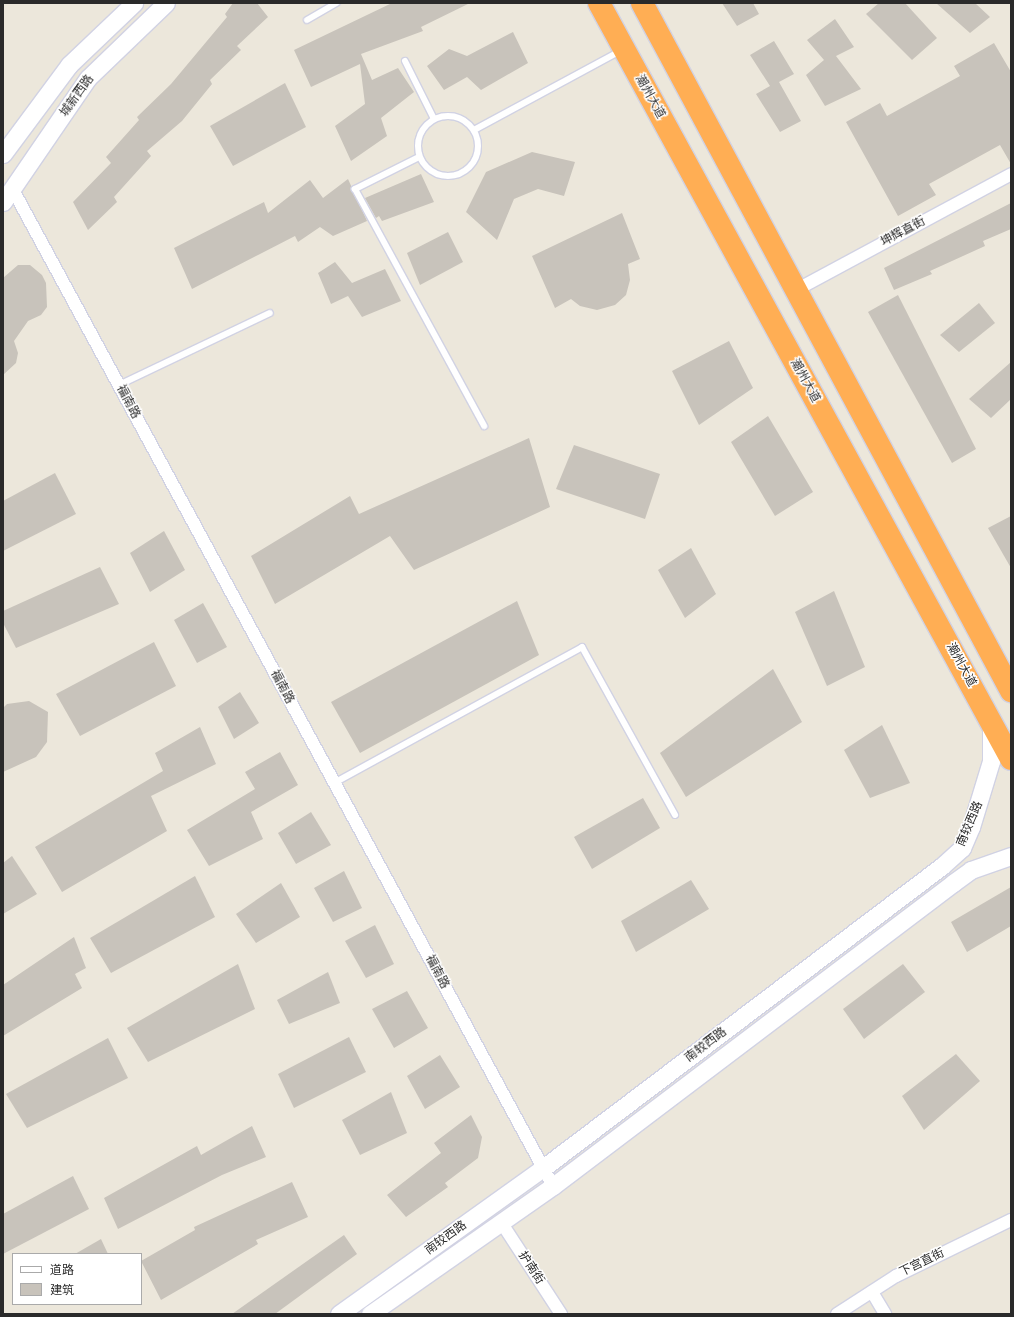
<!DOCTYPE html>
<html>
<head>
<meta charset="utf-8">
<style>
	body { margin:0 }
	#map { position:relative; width:1014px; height:1317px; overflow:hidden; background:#ece7db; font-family:"Sofia Sans Condensed","Noto Sans SC",sans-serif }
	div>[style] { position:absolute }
	.building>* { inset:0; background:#c8c3bb }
	.roads { filter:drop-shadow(1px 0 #d1d2e3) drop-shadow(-1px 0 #d1d2e3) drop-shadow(0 1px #d1d2e3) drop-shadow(0 -1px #d1d2e3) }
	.lane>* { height:6px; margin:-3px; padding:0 3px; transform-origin:3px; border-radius:3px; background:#fff }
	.lane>.ring { margin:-3px; padding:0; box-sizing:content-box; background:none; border:6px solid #fff; border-radius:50% }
	.street>* { height:12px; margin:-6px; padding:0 6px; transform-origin:6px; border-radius:6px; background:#fff }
	.secondary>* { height:17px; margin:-8.5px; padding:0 8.5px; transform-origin:8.5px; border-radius:8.5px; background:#fff }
	.highway>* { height:22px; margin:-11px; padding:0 11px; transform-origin:11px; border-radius:11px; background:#ffae54 }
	span { translate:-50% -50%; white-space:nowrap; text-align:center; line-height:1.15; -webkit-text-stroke:3px #fff; paint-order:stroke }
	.street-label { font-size:12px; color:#2a2a2a }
	.frame { position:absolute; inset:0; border:4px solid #2a2a2a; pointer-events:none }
	.legend { position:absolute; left:12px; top:1253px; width:130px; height:52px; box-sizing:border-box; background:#fff; border:1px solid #aaa; margin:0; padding:5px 7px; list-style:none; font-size:12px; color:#2a2a2a }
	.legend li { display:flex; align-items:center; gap:8px; height:20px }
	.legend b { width:20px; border:1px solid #aaa }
</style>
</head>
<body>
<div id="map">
	<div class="building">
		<div style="clip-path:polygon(233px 3px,257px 3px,268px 17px,237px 46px,241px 50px,210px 80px,212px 84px,182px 121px,147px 151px,151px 156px,114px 197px,117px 202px,88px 230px,73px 202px,111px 163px,106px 157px,139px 120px,137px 117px,171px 84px,227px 17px,225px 14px)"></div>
		<div style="clip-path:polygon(392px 3px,470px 3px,421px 27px,423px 31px,361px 54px,372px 80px,398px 68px,414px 92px,381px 118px,387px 136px,351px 161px,335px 126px,365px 104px,360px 64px,311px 87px,294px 50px)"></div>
		<div style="clip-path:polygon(722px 3px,753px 3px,759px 14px,737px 26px)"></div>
		<div style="clip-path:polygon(879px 3px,905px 3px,937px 38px,912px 60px,866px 14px)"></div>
		<div style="clip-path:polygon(936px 3px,975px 3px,990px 17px,970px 33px)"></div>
		<div style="clip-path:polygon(835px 19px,854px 47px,836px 56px,861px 89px,825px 106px,806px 75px,824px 60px,807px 40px)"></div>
		<div style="clip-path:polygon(513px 32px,528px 63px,481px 90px,467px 77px,444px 90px,427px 66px,449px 49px,467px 56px)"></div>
		<div style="clip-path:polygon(774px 41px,794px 74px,779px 82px,801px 121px,780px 132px,756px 94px,770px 86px,750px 55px)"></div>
		<div style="clip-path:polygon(994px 43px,1011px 72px,1011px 164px,1000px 145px,929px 184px,936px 195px,898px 216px,846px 122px,880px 103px,887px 116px,960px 76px,954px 66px)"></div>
		<div style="clip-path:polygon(285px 83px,306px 127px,233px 166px,210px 126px)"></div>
		<div style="clip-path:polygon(532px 152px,575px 162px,564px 196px,538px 189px,514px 199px,497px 240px,466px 212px,486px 172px)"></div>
		<div style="clip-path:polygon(421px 174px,434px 202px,382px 221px,379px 216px,376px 218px,365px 198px)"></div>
		<div style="clip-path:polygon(348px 179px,367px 221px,333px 236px,320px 227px,298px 242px,295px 236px,192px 289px,174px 248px,264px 202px,268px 213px,310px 180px,323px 198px)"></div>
		<div style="clip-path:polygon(1011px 203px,1011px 229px,983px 241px,985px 246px,930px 271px,932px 274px,894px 290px,884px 268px)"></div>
		<div style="clip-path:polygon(622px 213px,640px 259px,628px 264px,630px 280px,626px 295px,615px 305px,597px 310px,580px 306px,571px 299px,555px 308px,532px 256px)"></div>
		<div style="clip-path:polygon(448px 232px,463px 262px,420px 285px,407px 253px)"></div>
		<div style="clip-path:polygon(335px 262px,352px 283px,385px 269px,401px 301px,362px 317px,348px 296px,331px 304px,318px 273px)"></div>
		<div style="clip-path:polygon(18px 265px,30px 265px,42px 275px,46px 283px,47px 307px,41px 315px,28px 321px,14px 341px,18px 353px,16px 363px,3px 375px,3px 278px)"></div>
		<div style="clip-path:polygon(898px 295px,976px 449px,952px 463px,868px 312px)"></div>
		<div style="clip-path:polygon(979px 303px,995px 323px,959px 352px,940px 335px)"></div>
		<div style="clip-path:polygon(729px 341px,753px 388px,699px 425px,672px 371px)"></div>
		<div style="clip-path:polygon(1011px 362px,1011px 399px,991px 418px,969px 399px)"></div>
		<div style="clip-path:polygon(768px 416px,813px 492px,775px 516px,731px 442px)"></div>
		<div style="clip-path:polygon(529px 438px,550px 507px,414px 570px,390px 536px,275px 604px,251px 556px,350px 496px,359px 514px)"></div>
		<div style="clip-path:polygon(574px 445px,660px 474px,645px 519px,556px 489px)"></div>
		<div style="clip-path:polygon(55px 473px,76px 514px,3px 551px,3px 501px)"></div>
		<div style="clip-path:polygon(1011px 516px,1011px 568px,988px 528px)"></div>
		<div style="clip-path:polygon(164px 531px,185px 570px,150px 592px,130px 553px)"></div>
		<div style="clip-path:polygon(691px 548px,716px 594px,685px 618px,658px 570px)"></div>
		<div style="clip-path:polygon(100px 567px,119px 604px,16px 648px,3px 623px,3px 611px)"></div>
		<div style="clip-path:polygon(834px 591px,865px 667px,827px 686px,795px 612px)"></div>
		<div style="clip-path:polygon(517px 601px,539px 655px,360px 753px,331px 702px)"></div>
		<div style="clip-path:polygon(203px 603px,227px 647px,197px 663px,174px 620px)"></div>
		<div style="clip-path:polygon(154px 642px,176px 686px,80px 736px,56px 694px)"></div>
		<div style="clip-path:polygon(773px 669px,802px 722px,686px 797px,660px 753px)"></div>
		<div style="clip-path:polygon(240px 692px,259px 723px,234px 739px,218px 707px)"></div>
		<div style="clip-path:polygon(29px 701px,48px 712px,47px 742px,36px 757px,3px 772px,3px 708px,7px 704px)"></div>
		<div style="clip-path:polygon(882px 725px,910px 783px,870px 798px,844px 750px)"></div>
		<div style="clip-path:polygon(200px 727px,216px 764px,151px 796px,167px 831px,62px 892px,35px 847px,163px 771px,155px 753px)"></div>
		<div style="clip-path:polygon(280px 752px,298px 785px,251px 812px,263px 839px,209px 866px,187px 830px,255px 789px,245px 772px)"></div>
		<div style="clip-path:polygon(643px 798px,660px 828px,592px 869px,574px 837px)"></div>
		<div style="clip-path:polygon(311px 812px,331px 845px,296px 864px,278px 833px)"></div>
		<div style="clip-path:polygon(12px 856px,37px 894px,3px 914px,3px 863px)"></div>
		<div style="clip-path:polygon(344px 871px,362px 908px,333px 922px,314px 888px)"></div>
		<div style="clip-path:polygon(195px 876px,215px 917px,111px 973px,90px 938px)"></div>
		<div style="clip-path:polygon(691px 880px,709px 909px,636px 952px,621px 921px)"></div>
		<div style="clip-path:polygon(281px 883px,300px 917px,256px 943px,236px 914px)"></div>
		<div style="clip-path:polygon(1011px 887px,1011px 926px,967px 952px,951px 922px)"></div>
		<div style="clip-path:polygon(375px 925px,394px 964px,366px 978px,345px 941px)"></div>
		<div style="clip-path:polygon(74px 937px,86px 968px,75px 974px,82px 988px,3px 1036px,3px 985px)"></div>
		<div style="clip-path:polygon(238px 964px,255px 1009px,148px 1062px,127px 1028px)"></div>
		<div style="clip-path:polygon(903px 964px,925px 992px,864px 1039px,843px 1009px)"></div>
		<div style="clip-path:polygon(328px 972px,340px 1003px,289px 1024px,277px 1000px)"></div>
		<div style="clip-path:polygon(407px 991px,428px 1028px,394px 1048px,372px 1009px)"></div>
		<div style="clip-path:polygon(349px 1037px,366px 1072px,294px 1108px,278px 1074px)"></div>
		<div style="clip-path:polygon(108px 1038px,128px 1078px,27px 1128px,6px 1094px)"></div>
		<div style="clip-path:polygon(956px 1054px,980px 1081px,924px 1130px,902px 1096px)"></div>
		<div style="clip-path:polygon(440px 1055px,460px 1087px,425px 1109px,407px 1076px)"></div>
		<div style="clip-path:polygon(391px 1092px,407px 1133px,360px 1155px,342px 1120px)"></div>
		<div style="clip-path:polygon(471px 1115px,482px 1137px,478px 1158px,445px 1183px,448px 1187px,406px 1217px,387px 1195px,441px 1153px,434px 1143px)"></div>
		<div style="clip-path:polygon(252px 1126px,266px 1157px,222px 1175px,118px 1229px,104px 1198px,197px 1146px,201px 1155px)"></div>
		<div style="clip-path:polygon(73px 1176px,89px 1209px,3px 1254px,3px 1214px)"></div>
		<div style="clip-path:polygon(292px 1182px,308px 1217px,256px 1240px,258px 1244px,161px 1300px,141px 1261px,195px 1230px,194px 1227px)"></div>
		<div style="clip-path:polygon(344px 1235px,357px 1254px,275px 1314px,232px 1314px)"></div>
		<div style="clip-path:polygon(101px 1239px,108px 1254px,75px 1254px)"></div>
	</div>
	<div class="roads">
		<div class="lane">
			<div style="left:307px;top:20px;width:34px;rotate:-30deg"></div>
			<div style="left:405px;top:61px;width:65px;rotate:63.4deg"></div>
			<div class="ring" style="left:418px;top:116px;width:54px;height:54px"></div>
			<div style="left:474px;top:130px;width:166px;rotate:-28.4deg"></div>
			<div style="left:419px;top:157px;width:72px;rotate:153.4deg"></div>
			<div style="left:355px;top:189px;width:270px;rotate:61.4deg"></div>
			<div style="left:119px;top:385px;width:167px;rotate:-25.5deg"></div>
			<div style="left:334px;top:783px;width:283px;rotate:-28.7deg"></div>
			<div style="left:582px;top:647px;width:192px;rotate:61deg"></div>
		</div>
		<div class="street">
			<div style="left:12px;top:188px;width:1135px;rotate:61.54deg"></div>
			<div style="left:796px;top:290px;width:244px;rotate:-28.3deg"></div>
			<div style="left:501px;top:1222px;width:110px;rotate:56.9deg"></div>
			<div style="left:872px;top:1292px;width:26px;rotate:59deg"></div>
			<div style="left:837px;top:1314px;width:70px;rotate:-32.8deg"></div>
			<div style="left:896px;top:1276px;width:128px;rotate:-26deg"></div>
		</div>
		<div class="secondary">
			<div style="left:3px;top:154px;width:111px;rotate:-53.4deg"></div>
			<div style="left:69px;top:65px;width:90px;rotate:-43.6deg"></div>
			<div style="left:3px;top:202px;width:150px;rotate:-55.6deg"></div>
			<div style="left:88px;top:78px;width:108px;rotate:-43.9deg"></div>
			<div style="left:339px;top:1314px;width:251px;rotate:-35.6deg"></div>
			<div style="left:543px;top:1168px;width:500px;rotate:-37.12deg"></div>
			<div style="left:942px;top:866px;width:27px;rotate:-42deg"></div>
			<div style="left:962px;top:848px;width:23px;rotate:-67deg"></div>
			<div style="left:971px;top:827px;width:69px;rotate:-73.1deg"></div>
			<div style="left:991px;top:761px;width:36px;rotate:-90deg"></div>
			<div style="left:370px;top:1314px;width:223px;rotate:-35deg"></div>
			<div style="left:553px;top:1186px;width:502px;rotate:-37.14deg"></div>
			<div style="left:953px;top:883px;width:22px;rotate:-36deg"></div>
			<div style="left:971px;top:870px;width:42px;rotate:-19.3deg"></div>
		</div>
		<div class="highway">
			<div style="left:599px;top:3px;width:861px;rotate:61.41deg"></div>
			<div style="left:642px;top:3px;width:781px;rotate:61.79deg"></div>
		</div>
	</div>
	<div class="street-label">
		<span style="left:77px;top:96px;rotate:-54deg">城新西路</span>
		<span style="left:650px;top:97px;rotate:61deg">潮州大道</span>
		<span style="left:903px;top:232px;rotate:-28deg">坤辉直街</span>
		<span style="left:805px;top:381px;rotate:61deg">潮州大道</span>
		<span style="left:128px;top:402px;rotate:62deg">福南路</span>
		<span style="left:961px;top:665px;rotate:61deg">潮州大道</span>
		<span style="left:282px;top:687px;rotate:62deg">福南路</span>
		<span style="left:970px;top:824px;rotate:-67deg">南较西路</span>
		<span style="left:437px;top:972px;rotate:62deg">福南路</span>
		<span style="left:706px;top:1045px;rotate:-37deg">南较西路</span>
		<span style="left:446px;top:1238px;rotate:-36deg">南较西路</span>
		<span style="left:922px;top:1263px;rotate:-26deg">下宫直街</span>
		<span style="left:531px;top:1268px;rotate:57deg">护南街</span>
	</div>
	<div class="frame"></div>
	<ul class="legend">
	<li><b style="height:5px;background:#fff"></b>道路</li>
	<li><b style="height:11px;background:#c8c3bb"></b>建筑</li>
	</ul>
</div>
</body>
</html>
